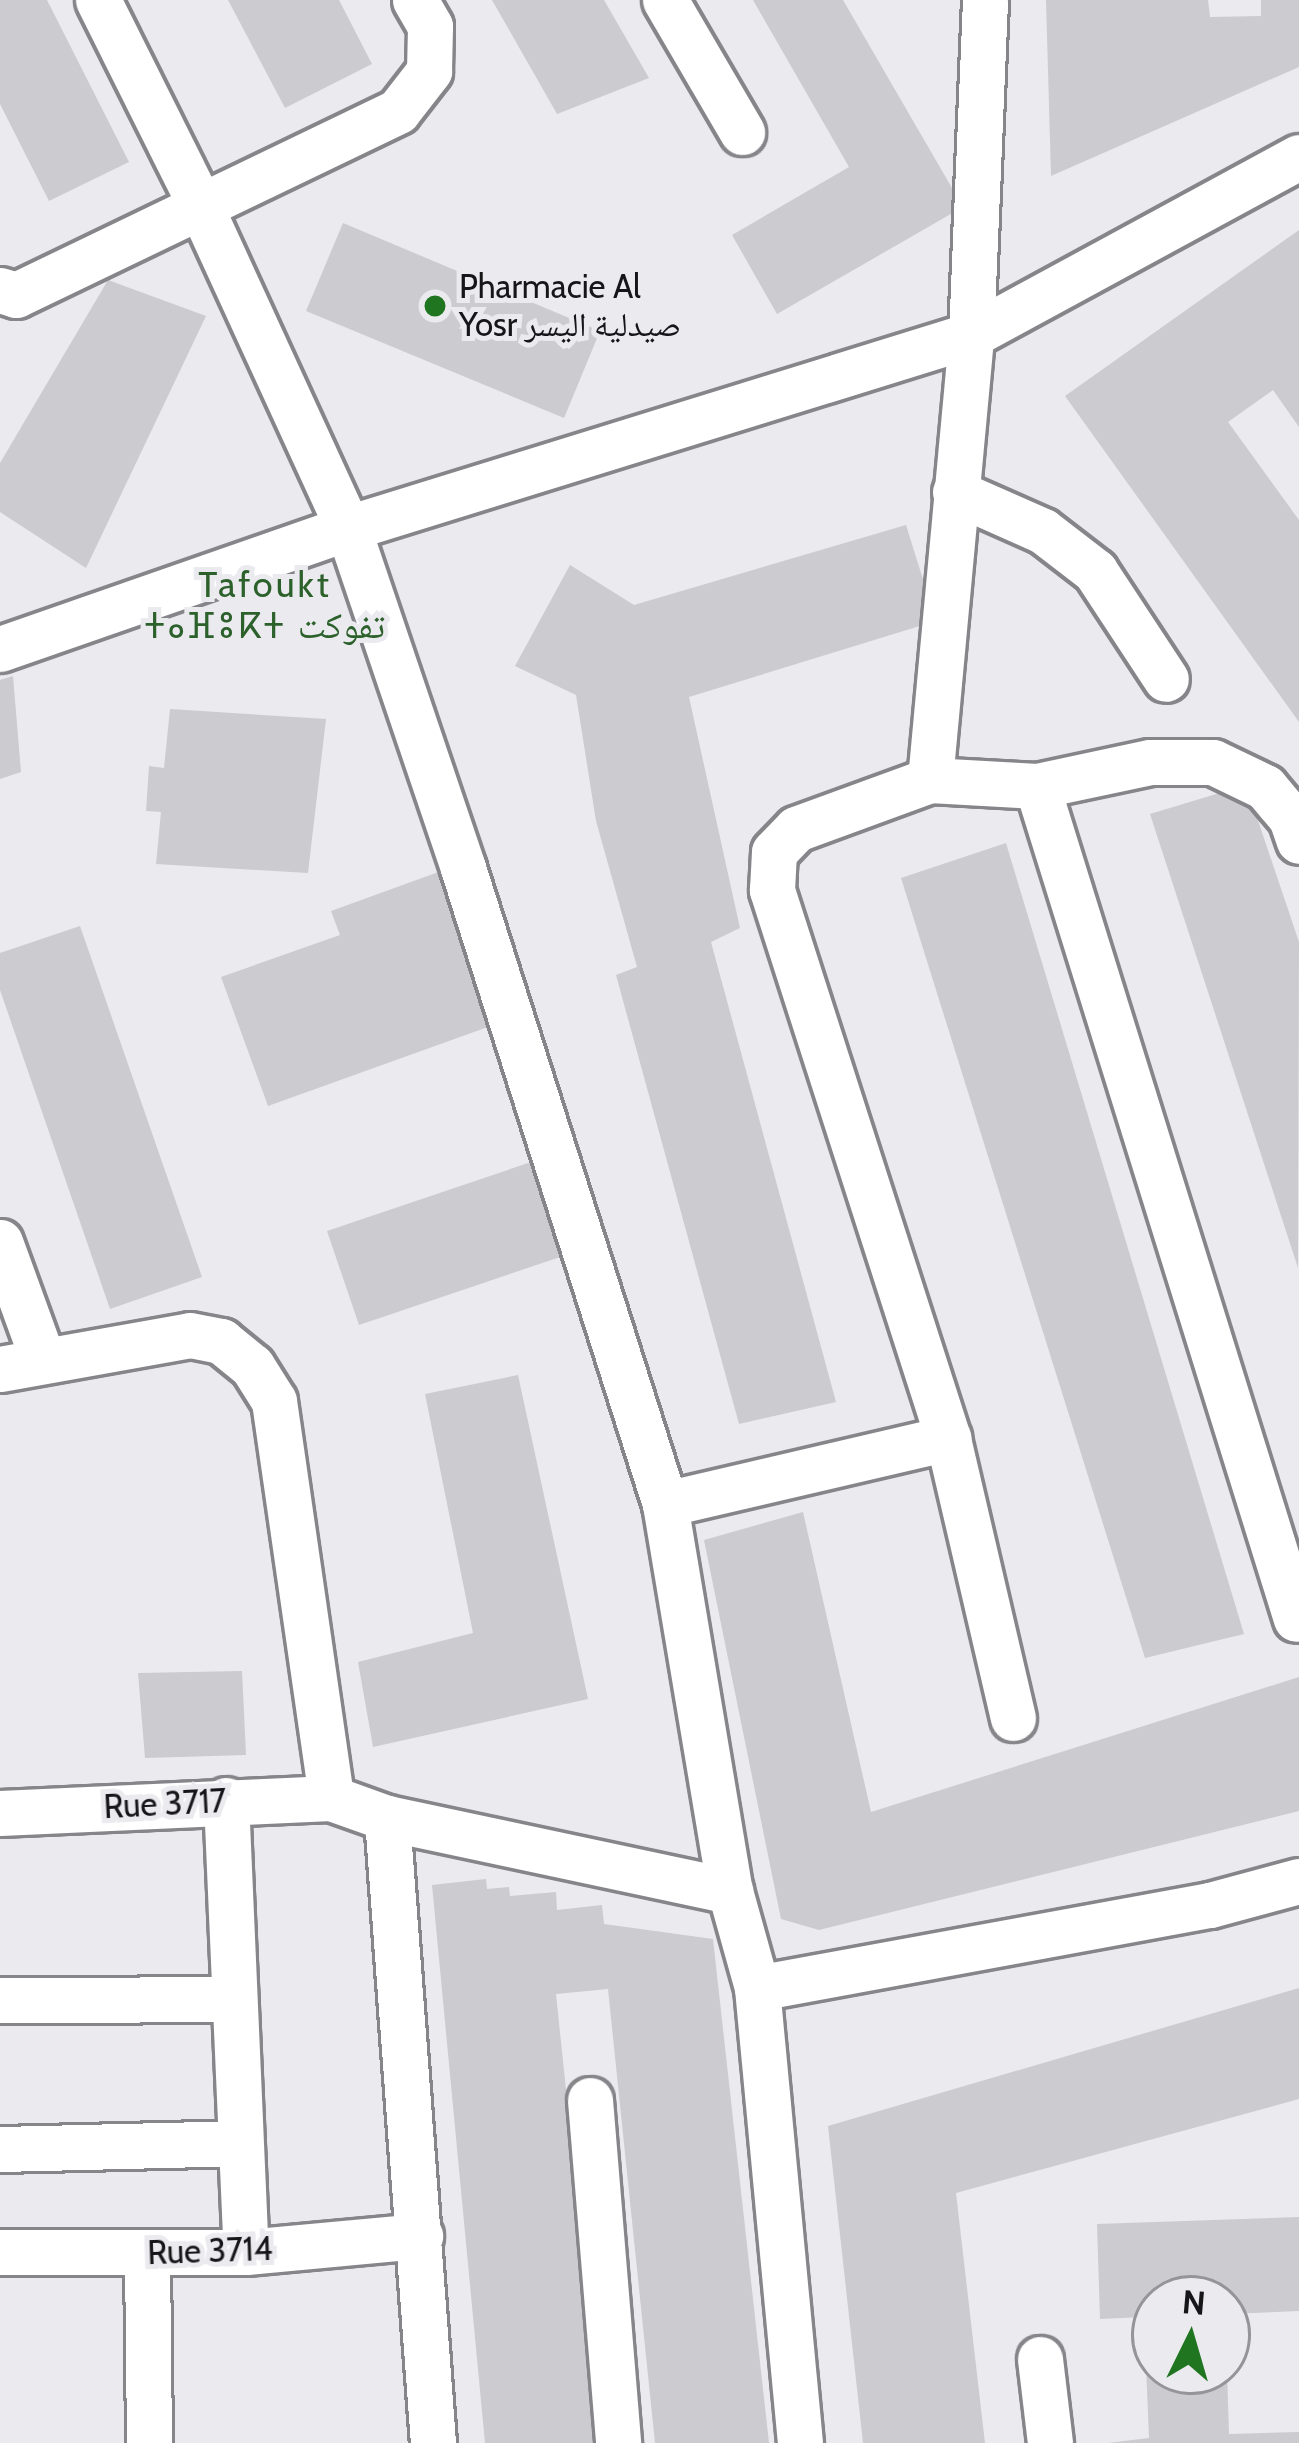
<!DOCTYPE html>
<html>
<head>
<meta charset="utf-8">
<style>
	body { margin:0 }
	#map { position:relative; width:1299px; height:2443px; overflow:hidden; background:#eaeaef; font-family:Cabin,"Noto Naskh Arabic","Noto Sans Tifinagh",sans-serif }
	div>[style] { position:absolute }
	.building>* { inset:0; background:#cbcbd0 }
	.roads { filter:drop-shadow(3px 0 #86858a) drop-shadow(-3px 0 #86858a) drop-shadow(0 3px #86858a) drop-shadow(0 -3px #86858a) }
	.minor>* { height:45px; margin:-22.5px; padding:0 22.5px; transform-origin:22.5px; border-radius:22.5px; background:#fff }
	.dots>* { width:33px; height:33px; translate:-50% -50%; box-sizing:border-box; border:6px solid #eaeaef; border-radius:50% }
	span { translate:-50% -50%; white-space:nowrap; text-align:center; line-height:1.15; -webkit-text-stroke:10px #eaeaef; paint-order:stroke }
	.poi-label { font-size:33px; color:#161618 }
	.left { translate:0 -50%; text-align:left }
	.street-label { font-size:33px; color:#161618 }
	.neighbourhood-label { font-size:36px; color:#2d612c; letter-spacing:3px }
	.north { position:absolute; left:1131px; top:2275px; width:120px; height:120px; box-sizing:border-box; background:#eaeaef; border:3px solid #959599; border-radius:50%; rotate:5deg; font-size:33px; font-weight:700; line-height:48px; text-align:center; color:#161618 }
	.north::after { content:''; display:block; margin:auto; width:42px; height:54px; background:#1f7520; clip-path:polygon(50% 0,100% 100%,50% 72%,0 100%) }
</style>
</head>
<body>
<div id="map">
	<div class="building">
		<div style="clip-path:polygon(0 0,47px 0,129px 162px,49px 201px,0 104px)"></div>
		<div style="clip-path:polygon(228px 0,339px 0,372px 64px,285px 108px)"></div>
		<div style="clip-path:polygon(492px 0,604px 0,649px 78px,557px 114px)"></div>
		<div style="clip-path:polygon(753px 0,843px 0,963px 207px,777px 314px,732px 235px,849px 167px)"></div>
		<div style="clip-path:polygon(1046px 0,1208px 0,1210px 17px,1261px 16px,1261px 0,1299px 0,1299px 67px,1051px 176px)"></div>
		<div style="clip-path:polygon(343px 223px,600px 331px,564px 418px,306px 311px)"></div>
		<div style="clip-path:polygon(1299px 230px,1299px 427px,1273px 390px,1228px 422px,1299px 520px,1299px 722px,1065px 396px)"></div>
		<div style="clip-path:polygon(108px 280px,206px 316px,86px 568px,0 512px,0 463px)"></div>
		<div style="clip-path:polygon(906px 525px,936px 621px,689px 697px,740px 928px,711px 942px,836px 1402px,739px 1424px,616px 975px,637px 967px,596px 821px,576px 695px,515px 666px,570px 565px,634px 605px)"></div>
		<div style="clip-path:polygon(13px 676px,21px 772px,0 779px,0 680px)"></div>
		<div style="clip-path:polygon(170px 709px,326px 719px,308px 873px,156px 864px,161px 812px,146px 811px,149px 766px,164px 768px)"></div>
		<div style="clip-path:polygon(1246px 785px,1299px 942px,1298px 1268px,1150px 814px)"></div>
		<div style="clip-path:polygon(1006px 843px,1244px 1634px,1145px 1658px,901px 878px)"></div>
		<div style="clip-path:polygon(444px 870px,499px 1023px,268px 1106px,221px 977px,340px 935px,331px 911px)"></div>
		<div style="clip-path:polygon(80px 926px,202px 1277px,110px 1309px,0 990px,0 953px)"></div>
		<div style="clip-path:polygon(537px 1160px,569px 1254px,359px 1325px,327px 1231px)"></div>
		<div style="clip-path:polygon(518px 1375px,588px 1699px,373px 1747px,358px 1662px,473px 1633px,425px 1394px)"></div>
		<div style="clip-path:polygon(803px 1512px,871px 1812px,1299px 1677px,1299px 1811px,819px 1930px,781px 1919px,704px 1540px)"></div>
		<div style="clip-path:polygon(242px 1671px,246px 1755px,145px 1758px,138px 1673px)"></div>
		<div style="clip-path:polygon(486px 1879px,487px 1889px,509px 1887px,510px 1896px,556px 1892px,557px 1910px,602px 1905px,604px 1924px,713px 1939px,769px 2443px,655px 2443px,608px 1989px,556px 1994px,603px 2443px,485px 2443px,432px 1885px)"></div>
		<div style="clip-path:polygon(1299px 1988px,1299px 2099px,956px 2193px,985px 2443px,863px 2443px,828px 2126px)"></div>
		<div style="clip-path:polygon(1299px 2217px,1299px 2311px,1227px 2314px,1227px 2299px,1155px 2299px,1155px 2371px,1227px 2371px,1229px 2434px,1299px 2432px,1299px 2443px,1108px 2443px,1149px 2438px,1144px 2317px,1100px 2319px,1097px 2224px)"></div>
	</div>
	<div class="roads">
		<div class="minor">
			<div style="left:98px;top:0;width:227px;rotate:63.5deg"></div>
			<div style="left:199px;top:203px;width:358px;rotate:65.4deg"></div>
			<div style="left:348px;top:528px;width:652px;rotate:-17.21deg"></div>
			<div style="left:971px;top:335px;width:335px;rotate:-87.6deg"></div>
			<div style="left:665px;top:0;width:153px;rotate:59.7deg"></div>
			<div style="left:0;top:290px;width:17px;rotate:17deg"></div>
			<div style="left:16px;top:295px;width:424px;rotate:-25.7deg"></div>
			<div style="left:398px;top:111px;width:51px;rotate:-52.2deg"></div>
			<div style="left:429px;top:71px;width:45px;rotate:-88.7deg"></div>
			<div style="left:430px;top:26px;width:30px;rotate:-120deg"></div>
			<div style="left:955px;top:492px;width:96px;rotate:23.9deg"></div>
			<div style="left:1043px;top:531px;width:66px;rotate:37.6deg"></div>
			<div style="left:1095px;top:571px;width:129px;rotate:56.7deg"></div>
			<div style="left:0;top:649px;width:368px;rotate:-19.2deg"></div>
			<div style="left:348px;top:528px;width:359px;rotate:71.3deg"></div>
			<div style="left:463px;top:868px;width:667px;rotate:72.38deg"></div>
			<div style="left:665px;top:1504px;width:392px;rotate:80.5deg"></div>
			<div style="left:730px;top:1891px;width:101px;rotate:74.4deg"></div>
			<div style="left:757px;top:1988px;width:461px;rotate:-10.4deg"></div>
			<div style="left:1210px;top:1905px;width:92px;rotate:-15.1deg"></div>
			<div style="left:930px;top:780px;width:107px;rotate:3.2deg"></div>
			<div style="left:1037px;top:786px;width:872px;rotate:72.73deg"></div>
			<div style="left:1037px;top:786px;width:116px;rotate:-12deg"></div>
			<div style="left:1150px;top:762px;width:63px"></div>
			<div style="left:1213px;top:762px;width:58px;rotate:25.7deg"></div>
			<div style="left:1265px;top:787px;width:40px;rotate:50deg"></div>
			<div style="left:1291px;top:818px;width:24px;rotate:71deg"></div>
			<div style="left:0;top:1242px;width:126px;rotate:70deg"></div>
			<div style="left:0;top:1369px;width:193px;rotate:-10.1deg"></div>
			<div style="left:190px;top:1335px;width:32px;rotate:11deg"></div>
			<div style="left:221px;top:1341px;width:40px;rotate:39deg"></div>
			<div style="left:252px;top:1366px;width:41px;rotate:57.8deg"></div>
			<div style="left:274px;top:1401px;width:401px;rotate:81.8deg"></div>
			<div style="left:665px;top:1504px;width:291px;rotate:-13.1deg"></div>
			<div style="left:1013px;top:1718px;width:287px;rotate:-103.1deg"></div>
			<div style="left:948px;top:1438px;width:576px;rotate:-107.81deg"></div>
			<div style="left:772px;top:890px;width:38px;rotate:-87deg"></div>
			<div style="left:774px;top:852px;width:32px;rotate:-46deg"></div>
			<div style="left:796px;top:829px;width:143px;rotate:-20.1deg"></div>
			<div style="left:930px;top:780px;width:447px;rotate:-84.7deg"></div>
			<div style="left:971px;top:335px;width:373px;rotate:-28.5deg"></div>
			<div style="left:226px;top:1800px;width:452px;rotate:87.5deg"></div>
			<div style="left:0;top:1813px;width:331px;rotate:-2.6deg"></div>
			<div style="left:331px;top:1798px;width:59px;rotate:19.7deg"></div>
			<div style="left:387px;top:1818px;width:351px;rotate:12deg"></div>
			<div style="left:387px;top:1818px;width:627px;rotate:85.79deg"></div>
			<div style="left:757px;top:1988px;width:457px;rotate:84.6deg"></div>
			<div style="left:0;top:2000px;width:234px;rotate:-0.2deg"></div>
			<div style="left:590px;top:2100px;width:344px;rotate:85.3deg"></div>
			<div style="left:0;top:2149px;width:238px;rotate:-1.4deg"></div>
			<div style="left:0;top:2252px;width:246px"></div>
			<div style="left:246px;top:2252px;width:175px;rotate:-5.3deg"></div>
			<div style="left:147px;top:2253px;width:190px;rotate:89.4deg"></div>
			<div style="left:1040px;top:2359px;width:85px;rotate:83.2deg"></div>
		</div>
	</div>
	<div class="dots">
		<div style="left:435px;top:306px;background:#1f7520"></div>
	</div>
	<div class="poi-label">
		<span class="left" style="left:459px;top:306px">Pharmacie Al<br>Yosr صيدلية اليسر</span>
	</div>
	<div class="street-label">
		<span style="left:165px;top:1804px;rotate:-3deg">Rue 3717</span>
		<span style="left:210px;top:2251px;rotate:-2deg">Rue 3714</span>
	</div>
	<div class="neighbourhood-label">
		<span style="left:265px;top:605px">Tafoukt<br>ⵜⴰⴼⵓⴽⵜ تفوكت</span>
	</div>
	<div class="north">N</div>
</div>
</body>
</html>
